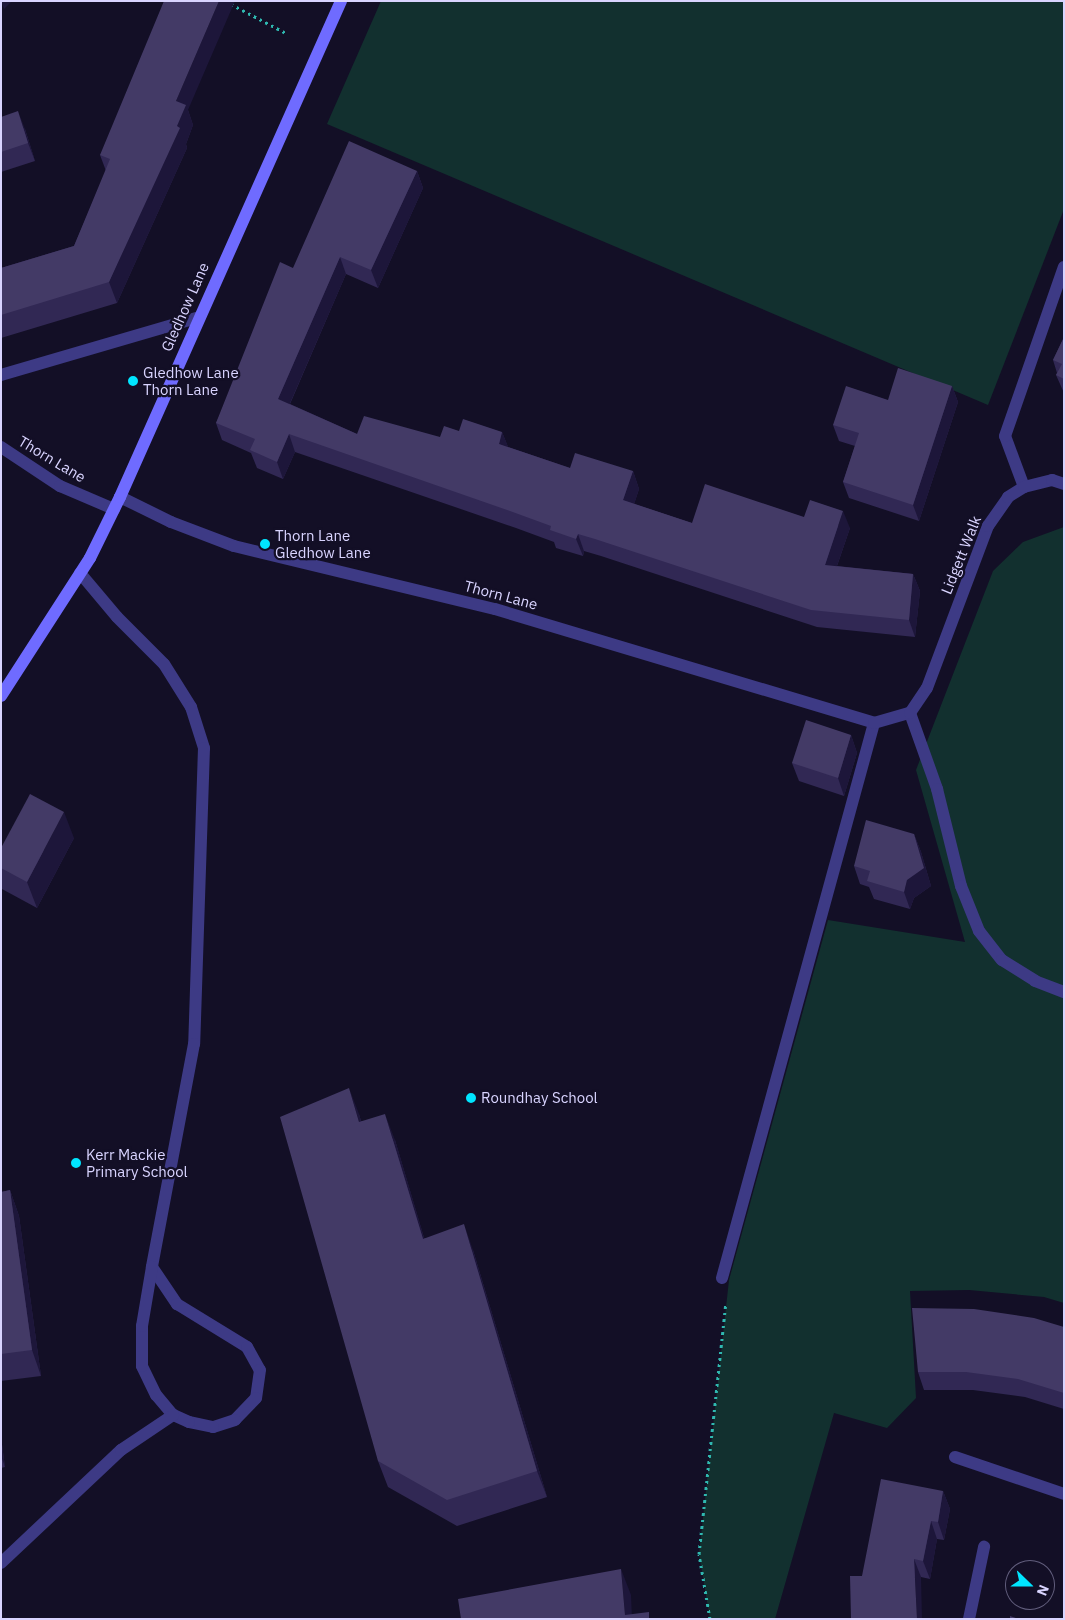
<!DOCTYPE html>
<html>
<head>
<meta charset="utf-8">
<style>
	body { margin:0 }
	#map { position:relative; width:1065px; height:1620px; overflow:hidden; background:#130f26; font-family:"IBM Plex Sans",sans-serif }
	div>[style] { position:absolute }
	.green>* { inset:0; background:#12302f }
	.path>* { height:3px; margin-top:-1.5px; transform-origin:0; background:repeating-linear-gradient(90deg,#2fb8b0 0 2.5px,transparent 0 6.5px) }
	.lane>* { height:12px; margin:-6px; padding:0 6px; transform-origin:6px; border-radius:6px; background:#3d3a85 }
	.street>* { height:12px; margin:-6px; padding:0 6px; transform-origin:6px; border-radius:6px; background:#3d3a85 }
	.secondary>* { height:12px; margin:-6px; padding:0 6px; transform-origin:6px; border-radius:6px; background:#6f6bff }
	.wall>* { inset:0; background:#312854 }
	.shaded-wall>* { inset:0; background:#1d163a }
	.building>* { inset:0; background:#433a66 }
	.dots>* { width:14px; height:14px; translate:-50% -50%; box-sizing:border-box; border:2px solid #130f26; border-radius:50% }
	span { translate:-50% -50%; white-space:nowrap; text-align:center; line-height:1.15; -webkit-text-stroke:4.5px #130f26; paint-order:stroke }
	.street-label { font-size:15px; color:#d9d4ff }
	.poi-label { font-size:15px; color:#d9d4ff }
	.left { translate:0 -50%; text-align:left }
	.frame { position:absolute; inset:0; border:2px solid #d9d4ff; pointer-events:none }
	.north { position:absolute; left:1005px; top:1560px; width:50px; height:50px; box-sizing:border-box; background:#130f26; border:1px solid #625e7d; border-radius:50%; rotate:112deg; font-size:14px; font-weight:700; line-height:20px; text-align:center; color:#d9d4ff }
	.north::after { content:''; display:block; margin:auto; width:18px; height:22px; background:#00e5ff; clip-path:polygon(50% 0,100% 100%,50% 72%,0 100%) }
</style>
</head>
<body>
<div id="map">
	<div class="green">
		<div style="clip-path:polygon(381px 1px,1064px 1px,1064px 209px,988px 405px,327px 124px)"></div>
		<div style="clip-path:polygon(1064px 527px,1064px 1303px,1044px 1297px,969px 1290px,910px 1291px,916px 1398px,887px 1428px,834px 1413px,775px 1619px,710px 1619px,699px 1554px,729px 1280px,828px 920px,965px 942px,916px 770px,993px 571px,1023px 542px)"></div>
	</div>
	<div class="path">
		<div style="left:225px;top:1px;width:69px;rotate:27.7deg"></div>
		<div style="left:710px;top:1619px;width:66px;rotate:-99.6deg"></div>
		<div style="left:699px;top:1554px;width:253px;rotate:-83.9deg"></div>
	</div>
	<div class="lane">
		<div style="left:1px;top:375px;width:206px;rotate:-16.3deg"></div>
		<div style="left:80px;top:573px;width:57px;rotate:49.9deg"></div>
		<div style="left:117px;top:617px;width:66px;rotate:45deg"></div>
		<div style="left:164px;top:664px;width:51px;rotate:57.9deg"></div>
		<div style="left:191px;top:707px;width:43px;rotate:72.4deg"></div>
		<div style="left:204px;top:748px;width:296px;rotate:91.9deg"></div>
		<div style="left:194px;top:1044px;width:227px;rotate:100.7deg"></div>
		<div style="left:152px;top:1267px;width:45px;rotate:56deg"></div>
		<div style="left:177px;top:1304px;width:82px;rotate:31.6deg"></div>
		<div style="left:247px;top:1347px;width:26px;rotate:61deg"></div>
		<div style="left:260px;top:1370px;width:28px;rotate:98deg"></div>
		<div style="left:256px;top:1398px;width:30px;rotate:134deg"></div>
		<div style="left:235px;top:1420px;width:23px;rotate:162deg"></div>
		<div style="left:213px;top:1427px;width:25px;rotate:-168deg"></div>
		<div style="left:189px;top:1422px;width:17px;rotate:-156deg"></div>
		<div style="left:173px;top:1415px;width:26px;rotate:-130deg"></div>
		<div style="left:156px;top:1395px;width:32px;rotate:-116deg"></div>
		<div style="left:142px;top:1366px;width:40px;rotate:-90deg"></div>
		<div style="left:142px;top:1326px;width:60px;rotate:-80.4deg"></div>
		<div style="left:910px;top:713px;width:81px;rotate:70.4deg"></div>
		<div style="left:937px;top:789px;width:100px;rotate:76.1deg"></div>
		<div style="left:961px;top:886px;width:48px;rotate:68.2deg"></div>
		<div style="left:979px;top:931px;width:37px;rotate:52deg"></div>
		<div style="left:1002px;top:960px;width:39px;rotate:32deg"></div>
		<div style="left:1035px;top:981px;width:31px;rotate:21deg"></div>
		<div style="left:722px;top:1278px;width:575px;rotate:-74.68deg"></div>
		<div style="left:1px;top:1563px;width:165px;rotate:-43.3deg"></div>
		<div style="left:121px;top:1450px;width:63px;rotate:-33.9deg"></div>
	</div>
	<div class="street">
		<div style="left:1px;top:447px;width:71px;rotate:33.5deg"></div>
		<div style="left:60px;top:486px;width:59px;rotate:23.1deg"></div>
		<div style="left:1024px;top:487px;width:54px;rotate:-110.4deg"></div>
		<div style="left:1005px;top:436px;width:179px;rotate:-70.8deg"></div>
		<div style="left:120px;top:497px;width:57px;rotate:26.1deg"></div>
		<div style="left:171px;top:522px;width:67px;rotate:20.9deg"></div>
		<div style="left:234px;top:546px;width:268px;rotate:13.6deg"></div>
		<div style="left:495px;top:609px;width:396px;rotate:16.7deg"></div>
		<div style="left:874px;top:723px;width:37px;rotate:-16deg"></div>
		<div style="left:910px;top:713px;width:30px;rotate:-56deg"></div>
		<div style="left:927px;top:688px;width:173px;rotate:-69.4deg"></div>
		<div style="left:988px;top:526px;width:35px;rotate:-55deg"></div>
		<div style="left:1008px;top:497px;width:19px;rotate:-32deg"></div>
		<div style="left:1024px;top:487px;width:29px;rotate:-14deg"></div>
		<div style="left:1052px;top:480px;width:13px;rotate:18deg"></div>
		<div style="left:955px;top:1457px;width:115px;rotate:18.7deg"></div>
		<div style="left:969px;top:1619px;width:74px;rotate:-78.2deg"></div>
	</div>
	<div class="secondary">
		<div style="left:1px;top:696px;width:164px;rotate:-57.2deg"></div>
		<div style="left:90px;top:558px;width:68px;rotate:-63.8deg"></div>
		<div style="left:120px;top:497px;width:543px;rotate:-65.98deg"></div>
	</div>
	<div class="wall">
		<div style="clip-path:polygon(188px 110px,193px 125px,186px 144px,187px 148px,117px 303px,1px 338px,1px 268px,74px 246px,106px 171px,100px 155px)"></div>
		<div style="clip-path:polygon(1px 117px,25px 129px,35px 161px,1px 172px)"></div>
		<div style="clip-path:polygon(417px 171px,423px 188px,378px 288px,346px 274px,290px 404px,357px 434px,440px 437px,459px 431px,502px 432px,508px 447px,570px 468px,633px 471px,639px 489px,634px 504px,692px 523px,804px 517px,850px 528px,837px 566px,913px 574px,920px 591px,915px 637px,817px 627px,601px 556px,584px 551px,583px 556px,556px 548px,554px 542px,516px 528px,295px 452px,283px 479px,257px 468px,251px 453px,222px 440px,216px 423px,293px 268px)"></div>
		<div style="clip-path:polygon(1064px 337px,1064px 393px,1056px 375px,1057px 373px,1053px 360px)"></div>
		<div style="clip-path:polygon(952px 386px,958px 402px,919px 521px,849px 498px,843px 482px,855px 446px,839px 441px,833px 425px,888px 400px)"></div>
		<div style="clip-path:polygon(851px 735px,857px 753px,844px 796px,799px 781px,792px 763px)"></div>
		<div style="clip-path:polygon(914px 834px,921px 852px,931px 886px,914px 898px,910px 909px,874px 899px,869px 887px,860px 884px,854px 866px)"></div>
		<div style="clip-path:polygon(74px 838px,37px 908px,2px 889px,1px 887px,1px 868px)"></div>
		<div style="clip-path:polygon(359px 1114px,361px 1121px,395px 1140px,424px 1238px,473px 1250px,547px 1497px,457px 1526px,388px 1487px,378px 1461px)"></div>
		<div style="clip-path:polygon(10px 1190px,19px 1216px,41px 1376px,1px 1381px,1px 1192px)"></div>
		<div style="clip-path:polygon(1064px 1327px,1064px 1409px,1025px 1397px,973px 1390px,924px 1390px,918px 1372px)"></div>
		<div style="clip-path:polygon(1px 1437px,5px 1467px,1px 1468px)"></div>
		<div style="clip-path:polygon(943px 1491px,950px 1509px,944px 1540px,937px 1539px,930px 1579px,921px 1577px,862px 1576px)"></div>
	</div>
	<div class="shaded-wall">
		<div style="clip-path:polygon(1px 1px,12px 1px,4px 9px)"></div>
		<div style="clip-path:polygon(219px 1px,235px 1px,188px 110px,193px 125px,186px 144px,187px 148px,117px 303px,109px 282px,177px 126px,176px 101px)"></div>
		<div style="clip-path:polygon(18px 111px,25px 129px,35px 161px,28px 143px)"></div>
		<div style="clip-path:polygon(417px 171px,423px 188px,378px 288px,371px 270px)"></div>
		<div style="clip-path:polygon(340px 257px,346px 274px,284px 417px,278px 399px)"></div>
		<div style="clip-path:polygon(952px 386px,958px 402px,919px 521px,913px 505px)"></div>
		<div style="clip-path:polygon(502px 432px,509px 449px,499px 444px)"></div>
		<div style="clip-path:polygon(289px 434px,295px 452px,283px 479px,277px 462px)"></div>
		<div style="clip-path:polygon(633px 471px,639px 489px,630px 517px,623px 500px)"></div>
		<div style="clip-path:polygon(843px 511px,850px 528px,831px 583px,825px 565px)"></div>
		<div style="clip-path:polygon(578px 534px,584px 551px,583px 556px,576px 539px)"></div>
		<div style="clip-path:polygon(913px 574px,920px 591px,915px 637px,909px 620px)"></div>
		<div style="clip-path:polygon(851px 735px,857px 753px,844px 796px,838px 778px)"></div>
		<div style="clip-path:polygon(64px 812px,74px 838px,37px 908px,27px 882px)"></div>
		<div style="clip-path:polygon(914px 834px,921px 852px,931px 886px,914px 898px,910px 909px,904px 892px)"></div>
		<div style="clip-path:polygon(349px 1088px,359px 1114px,368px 1147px,359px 1122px)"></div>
		<div style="clip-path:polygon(385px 1114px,395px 1140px,432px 1264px,423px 1239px)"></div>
		<div style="clip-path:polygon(10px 1190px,19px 1216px,41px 1376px,32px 1350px)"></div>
		<div style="clip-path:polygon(464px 1224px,473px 1250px,547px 1497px,537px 1471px)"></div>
		<div style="clip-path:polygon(1px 1437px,5px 1467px,1px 1456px)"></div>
		<div style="clip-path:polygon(943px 1491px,950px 1509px,944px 1540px,938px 1522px)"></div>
		<div style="clip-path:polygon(931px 1521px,937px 1539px,930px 1579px,923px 1561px)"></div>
		<div style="clip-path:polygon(914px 1559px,921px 1577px,922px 1619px,917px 1619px)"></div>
		<div style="clip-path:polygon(621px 1569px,631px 1595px,632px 1619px,625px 1615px)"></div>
	</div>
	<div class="building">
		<div style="clip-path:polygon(164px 1px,219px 1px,176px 101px,186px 105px,177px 126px,180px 128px,109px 282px,1px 315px,1px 268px,74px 246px,110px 159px,100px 155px)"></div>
		<div style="clip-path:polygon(18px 111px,28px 143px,1px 152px,1px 117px)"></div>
		<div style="clip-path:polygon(349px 141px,417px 171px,371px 270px,340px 257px,278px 399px,357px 434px,364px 416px,440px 437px,444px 426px,459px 431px,463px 419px,502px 432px,499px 444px,570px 468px,575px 453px,633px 471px,623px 500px,692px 523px,705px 484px,804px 517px,810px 500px,843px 511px,825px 565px,913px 574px,909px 620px,811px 610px,595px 539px,578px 534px,576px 539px,550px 530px,551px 526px,510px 511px,289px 434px,277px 462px,250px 450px,255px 439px,216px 423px,280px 262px,293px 268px)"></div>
		<div style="clip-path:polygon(1064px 337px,1064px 379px,1056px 375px,1062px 364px,1053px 360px)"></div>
		<div style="clip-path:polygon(898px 368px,952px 386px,913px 505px,843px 482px,859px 433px,833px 425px,846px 386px,888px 400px)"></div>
		<div style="clip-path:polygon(806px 720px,851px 735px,838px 778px,792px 763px)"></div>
		<div style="clip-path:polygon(30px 794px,64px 812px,27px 882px,1px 868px,1px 848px)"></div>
		<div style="clip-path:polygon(866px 820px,914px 834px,924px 868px,907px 880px,904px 892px,867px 881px,870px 871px,854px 866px)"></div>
		<div style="clip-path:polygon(349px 1088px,359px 1122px,385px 1114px,423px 1239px,464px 1224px,537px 1471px,447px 1500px,378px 1461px,280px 1117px)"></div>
		<div style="clip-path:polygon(10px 1190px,32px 1350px,1px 1354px,1px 1192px)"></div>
		<div style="clip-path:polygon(912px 1308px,974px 1309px,1034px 1318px,1064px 1327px,1064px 1393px,1018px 1379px,966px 1372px,918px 1372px)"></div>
		<div style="clip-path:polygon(881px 1479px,943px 1491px,938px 1522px,931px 1521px,923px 1561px,914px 1559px,917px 1619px,851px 1619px,850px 1576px,862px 1576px)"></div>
		<div style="clip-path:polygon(621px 1569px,625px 1615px,649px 1612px,649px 1619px,461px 1619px,458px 1599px)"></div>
		<div style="clip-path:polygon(1010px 1616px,1019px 1619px,1010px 1619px)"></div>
	</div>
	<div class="dots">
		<div style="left:133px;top:381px;background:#00e5ff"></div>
		<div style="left:265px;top:544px;background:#00e5ff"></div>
		<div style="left:471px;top:1098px;background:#00e5ff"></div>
		<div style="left:76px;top:1163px;background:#00e5ff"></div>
	</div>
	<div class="street-label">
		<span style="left:185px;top:307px;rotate:-66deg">Gledhow Lane</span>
		<span style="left:52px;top:459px;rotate:31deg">Thorn Lane</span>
		<span style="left:961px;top:555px;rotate:-68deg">Lidgett Walk</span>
		<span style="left:501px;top:595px;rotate:15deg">Thorn Lane</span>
	</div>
	<div class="poi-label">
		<span class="left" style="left:143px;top:381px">Gledhow Lane<br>Thorn Lane</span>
		<span class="left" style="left:275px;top:544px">Thorn Lane<br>Gledhow Lane</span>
		<span class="left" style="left:481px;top:1098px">Roundhay School</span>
		<span class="left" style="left:86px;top:1163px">Kerr Mackie<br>Primary School</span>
	</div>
	<div class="frame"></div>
	<div class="north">N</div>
</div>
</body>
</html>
